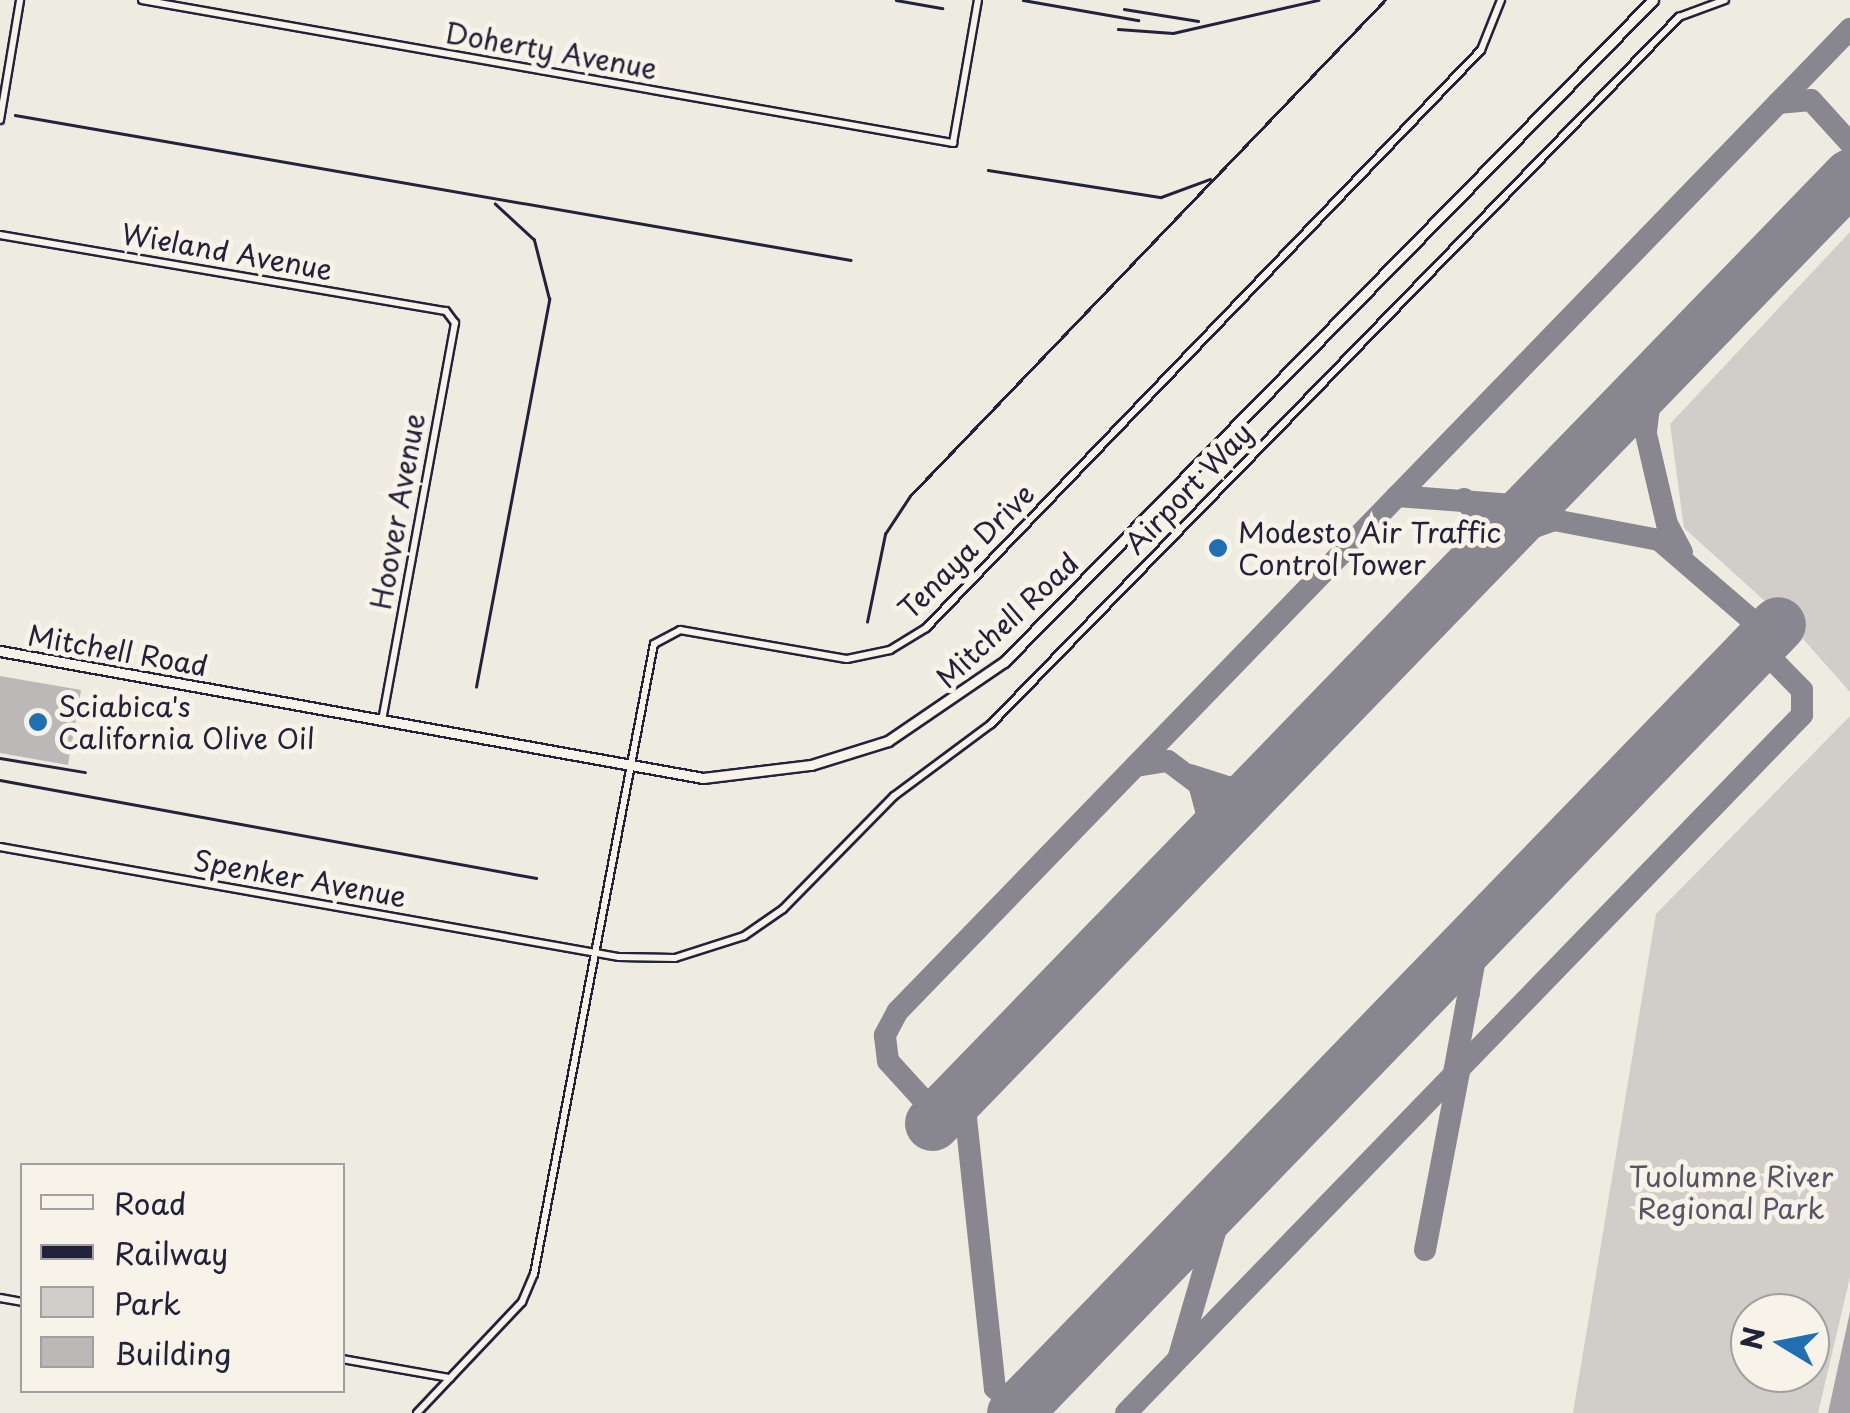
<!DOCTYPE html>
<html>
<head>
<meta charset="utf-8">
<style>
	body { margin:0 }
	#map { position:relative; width:1850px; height:1413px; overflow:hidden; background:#eeebe1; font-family:"Playpen Sans",sans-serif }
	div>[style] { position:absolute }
	.green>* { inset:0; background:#d1cdc9 }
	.water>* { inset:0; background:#a6a3a6 }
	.taxiway>* { height:22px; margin:-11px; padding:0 11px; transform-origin:11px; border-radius:11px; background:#88868e }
	.runway>* { height:55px; margin:-27.5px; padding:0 27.5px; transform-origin:27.5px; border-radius:27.5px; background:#88868e }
	.building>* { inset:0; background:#bbb8b7 }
	.roads { filter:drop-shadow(2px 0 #22223b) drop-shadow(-2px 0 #22223b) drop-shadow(0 2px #22223b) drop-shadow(0 -2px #22223b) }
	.minor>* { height:6px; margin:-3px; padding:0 3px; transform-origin:3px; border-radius:3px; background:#f7f3e8 }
	.secondary>* { height:9px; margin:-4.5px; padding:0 4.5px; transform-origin:4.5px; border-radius:4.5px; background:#f7f3e8 }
	.rail>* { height:2.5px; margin:-1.25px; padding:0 1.25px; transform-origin:1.25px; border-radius:1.25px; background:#22223b }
	.dots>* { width:28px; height:28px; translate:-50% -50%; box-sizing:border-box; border:5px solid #f7f3e8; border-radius:50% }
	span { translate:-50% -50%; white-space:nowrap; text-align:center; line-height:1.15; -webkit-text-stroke:10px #f7f3e8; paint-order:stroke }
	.street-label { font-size:28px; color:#22223b }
	.poi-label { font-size:28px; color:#22223b }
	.left { translate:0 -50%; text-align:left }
	.park-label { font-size:28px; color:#575566 }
	.legend { position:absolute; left:20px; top:1163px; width:325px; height:230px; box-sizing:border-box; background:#f7f3e8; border:2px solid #a29fa3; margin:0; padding:12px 18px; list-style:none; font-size:30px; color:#22223b }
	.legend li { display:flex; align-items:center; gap:20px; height:50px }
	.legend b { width:50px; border:2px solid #a29fa3 }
	.north { position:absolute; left:1730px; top:1293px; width:100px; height:100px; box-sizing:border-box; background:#f7f3e8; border:2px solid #a29fa3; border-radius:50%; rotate:280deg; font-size:28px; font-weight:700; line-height:40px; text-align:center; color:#22223b }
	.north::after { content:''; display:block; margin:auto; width:35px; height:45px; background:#1f6fb2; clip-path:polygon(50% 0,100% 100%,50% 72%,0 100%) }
</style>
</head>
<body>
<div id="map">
	<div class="green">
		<div style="clip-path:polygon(1850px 232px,1850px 692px,1789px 623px,1684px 528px,1670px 424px)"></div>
		<div style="clip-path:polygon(evenodd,1850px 716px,1850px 1277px,1818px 1413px,1573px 1413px,1656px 914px,1850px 716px,1810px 1313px,1810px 1373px,1750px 1373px,1750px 1313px,1810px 1313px)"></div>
	</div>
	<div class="water">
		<div style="clip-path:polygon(1850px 1312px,1850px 1413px,1828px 1413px)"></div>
	</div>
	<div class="taxiway">
		<div style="left:1778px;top:103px;width:33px;rotate:-5deg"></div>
		<div style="left:1811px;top:100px;width:58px;rotate:47.8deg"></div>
		<div style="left:1843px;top:183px;width:17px;rotate:-65deg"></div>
		<div style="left:1666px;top:366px;width:37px;rotate:116deg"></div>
		<div style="left:1650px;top:399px;width:35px;rotate:97deg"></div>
		<div style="left:1646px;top:434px;width:92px;rotate:76.9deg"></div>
		<div style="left:1667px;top:524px;width:32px;rotate:62deg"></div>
		<div style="left:1397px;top:496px;width:116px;rotate:4.4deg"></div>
		<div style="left:1513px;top:505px;width:41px;rotate:-27.8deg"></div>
		<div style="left:1464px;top:499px;width:33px;rotate:51deg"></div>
		<div style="left:1485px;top:525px;width:36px;rotate:103deg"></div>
		<div style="left:1496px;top:541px;width:62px;rotate:-19.9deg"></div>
		<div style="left:1554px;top:520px;width:107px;rotate:10.8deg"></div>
		<div style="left:1659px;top:540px;width:144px;rotate:40.8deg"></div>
		<div style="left:1136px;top:766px;width:32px;rotate:-9deg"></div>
		<div style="left:1168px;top:761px;width:39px;rotate:37deg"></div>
		<div style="left:1199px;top:784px;width:30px;rotate:75deg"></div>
		<div style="left:1207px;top:813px;width:40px;rotate:108deg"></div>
		<div style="left:1190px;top:775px;width:46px;rotate:17.7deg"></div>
		<div style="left:1234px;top:789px;width:36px;rotate:-21deg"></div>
		<div style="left:1434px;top:979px;width:25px;rotate:-12deg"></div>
		<div style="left:1458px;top:974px;width:22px;rotate:60deg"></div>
		<div style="left:1454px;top:1073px;width:127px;rotate:-79.6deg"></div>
		<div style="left:1477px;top:948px;width:29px;rotate:-65deg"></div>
		<div style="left:963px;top:1090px;width:300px;rotate:83.9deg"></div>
		<div style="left:995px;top:1388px;width:22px;rotate:43deg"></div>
		<div style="left:1011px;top:1403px;width:25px;rotate:-26deg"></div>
		<div style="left:938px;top:1116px;width:74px;rotate:-132.3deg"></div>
		<div style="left:888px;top:1061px;width:26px;rotate:-97deg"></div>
		<div style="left:885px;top:1035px;width:27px;rotate:-62deg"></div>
		<div style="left:898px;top:1011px;width:1368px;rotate:-45.89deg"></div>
		<div style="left:1425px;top:1250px;width:181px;rotate:-79.2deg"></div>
		<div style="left:1179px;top:1356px;width:169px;rotate:-73.8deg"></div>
		<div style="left:1126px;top:1413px;width:972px;rotate:-45.92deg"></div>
		<div style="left:1802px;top:715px;width:25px;rotate:-90deg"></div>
		<div style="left:1802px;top:690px;width:63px;rotate:-134.4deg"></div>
	</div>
	<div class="runway">
		<div style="left:932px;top:1123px;width:1319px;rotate:-45.89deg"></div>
		<div style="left:1014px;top:1413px;width:1098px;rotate:-45.92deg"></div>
	</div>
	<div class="building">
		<div style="clip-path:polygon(0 676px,81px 690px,68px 765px,0 753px)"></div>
	</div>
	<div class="roads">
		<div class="minor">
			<div style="left:142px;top:0;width:824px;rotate:10deg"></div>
			<div style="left:953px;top:143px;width:145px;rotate:-80.1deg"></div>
			<div style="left:0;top:120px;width:122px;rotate:-80.5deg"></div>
			<div style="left:0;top:235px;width:452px;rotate:9.7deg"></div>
			<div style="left:446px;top:311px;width:15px;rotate:53deg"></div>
			<div style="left:455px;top:323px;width:404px;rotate:100.4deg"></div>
			<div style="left:0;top:847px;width:629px;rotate:10.08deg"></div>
			<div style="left:619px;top:957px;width:56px;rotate:1deg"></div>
			<div style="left:675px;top:958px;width:72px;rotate:-17.7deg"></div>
			<div style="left:744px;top:936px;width:47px;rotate:-34.7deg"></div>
			<div style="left:783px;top:909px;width:158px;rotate:-45.5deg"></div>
			<div style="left:894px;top:796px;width:121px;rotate:-36.6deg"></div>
			<div style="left:991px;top:724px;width:987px;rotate:-45.78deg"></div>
			<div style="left:1679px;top:17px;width:49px;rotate:-20.3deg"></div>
			<div style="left:0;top:1298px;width:22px;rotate:10deg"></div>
			<div style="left:342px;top:1359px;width:110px;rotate:10deg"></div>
			<div style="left:417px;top:1413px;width:153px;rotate:-46.6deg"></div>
			<div style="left:522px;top:1302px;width:30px;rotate:-67deg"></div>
			<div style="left:534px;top:1274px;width:641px;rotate:-79.22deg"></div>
			<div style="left:654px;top:644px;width:30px;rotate:-28deg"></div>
			<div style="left:680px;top:630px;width:169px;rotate:9.9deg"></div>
			<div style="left:847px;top:659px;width:44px;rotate:-11.8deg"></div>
			<div style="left:890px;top:650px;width:42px;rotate:-31.4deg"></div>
			<div style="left:926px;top:628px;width:801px;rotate:-46.16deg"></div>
			<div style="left:1481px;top:50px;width:54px;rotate:-68.2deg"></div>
		</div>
		<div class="secondary">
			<div style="left:0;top:651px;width:714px;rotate:10.24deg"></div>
			<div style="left:703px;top:778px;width:109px;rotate:-6.9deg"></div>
			<div style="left:811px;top:765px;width:81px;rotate:-17.3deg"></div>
			<div style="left:888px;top:741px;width:140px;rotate:-34.3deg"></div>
			<div style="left:1004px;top:662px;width:927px;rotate:-45.57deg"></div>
		</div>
	</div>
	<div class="rail">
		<div style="left:896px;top:0;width:47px;rotate:9.9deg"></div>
		<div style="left:1023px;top:0;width:117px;rotate:9.9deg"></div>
		<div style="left:1124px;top:9px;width:75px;rotate:9.2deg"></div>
		<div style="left:1118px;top:29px;width:55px;rotate:4.2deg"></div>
		<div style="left:1173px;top:33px;width:149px;rotate:-12.8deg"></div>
		<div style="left:15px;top:115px;width:848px;rotate:9.84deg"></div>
		<div style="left:988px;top:170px;width:175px;rotate:8.9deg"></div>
		<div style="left:1161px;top:197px;width:52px;rotate:-20.2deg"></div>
		<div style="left:867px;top:622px;width:90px;rotate:-78.4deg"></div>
		<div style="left:885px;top:534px;width:45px;rotate:-56.7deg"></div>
		<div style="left:910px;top:496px;width:687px;rotate:-46.24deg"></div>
		<div style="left:476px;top:687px;width:395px;rotate:-79.3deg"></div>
		<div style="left:549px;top:299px;width:61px;rotate:-104.3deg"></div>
		<div style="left:534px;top:240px;width:53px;rotate:-137.3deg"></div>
		<div style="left:0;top:758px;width:86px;rotate:9.4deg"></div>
		<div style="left:0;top:780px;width:545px;rotate:10.36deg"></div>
	</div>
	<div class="dots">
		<div style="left:1218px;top:548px;background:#1f6fb2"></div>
		<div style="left:38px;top:722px;background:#1f6fb2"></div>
	</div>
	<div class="street-label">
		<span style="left:551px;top:50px;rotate:10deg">Doherty Avenue</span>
		<span style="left:227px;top:251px;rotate:10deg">Wieland Avenue</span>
		<span style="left:1188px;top:488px;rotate:-46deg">Airport Way</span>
		<span style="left:397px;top:511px;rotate:-80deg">Hoover Avenue</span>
		<span style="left:966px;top:551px;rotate:-45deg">Tenaya Drive</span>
		<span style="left:1007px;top:620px;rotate:-43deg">Mitchell Road</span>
		<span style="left:118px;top:650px;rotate:10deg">Mitchell Road</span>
		<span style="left:300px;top:878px;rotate:10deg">Spenker Avenue</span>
	</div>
	<div class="poi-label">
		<span class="left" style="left:1238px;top:548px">Modesto Air Traffic<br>Control Tower</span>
		<span class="left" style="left:58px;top:722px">Sciabica's<br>California Olive Oil</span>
	</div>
	<div class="park-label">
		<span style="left:1731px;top:1192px">Tuolumne River<br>Regional Park</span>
	</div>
	<ul class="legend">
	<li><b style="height:12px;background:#f7f3e8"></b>Road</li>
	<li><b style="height:12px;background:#22223b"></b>Railway</li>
	<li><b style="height:28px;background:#d1cdc9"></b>Park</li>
	<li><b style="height:28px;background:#bbb8b7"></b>Building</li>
	</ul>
	<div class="north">N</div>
</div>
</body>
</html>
